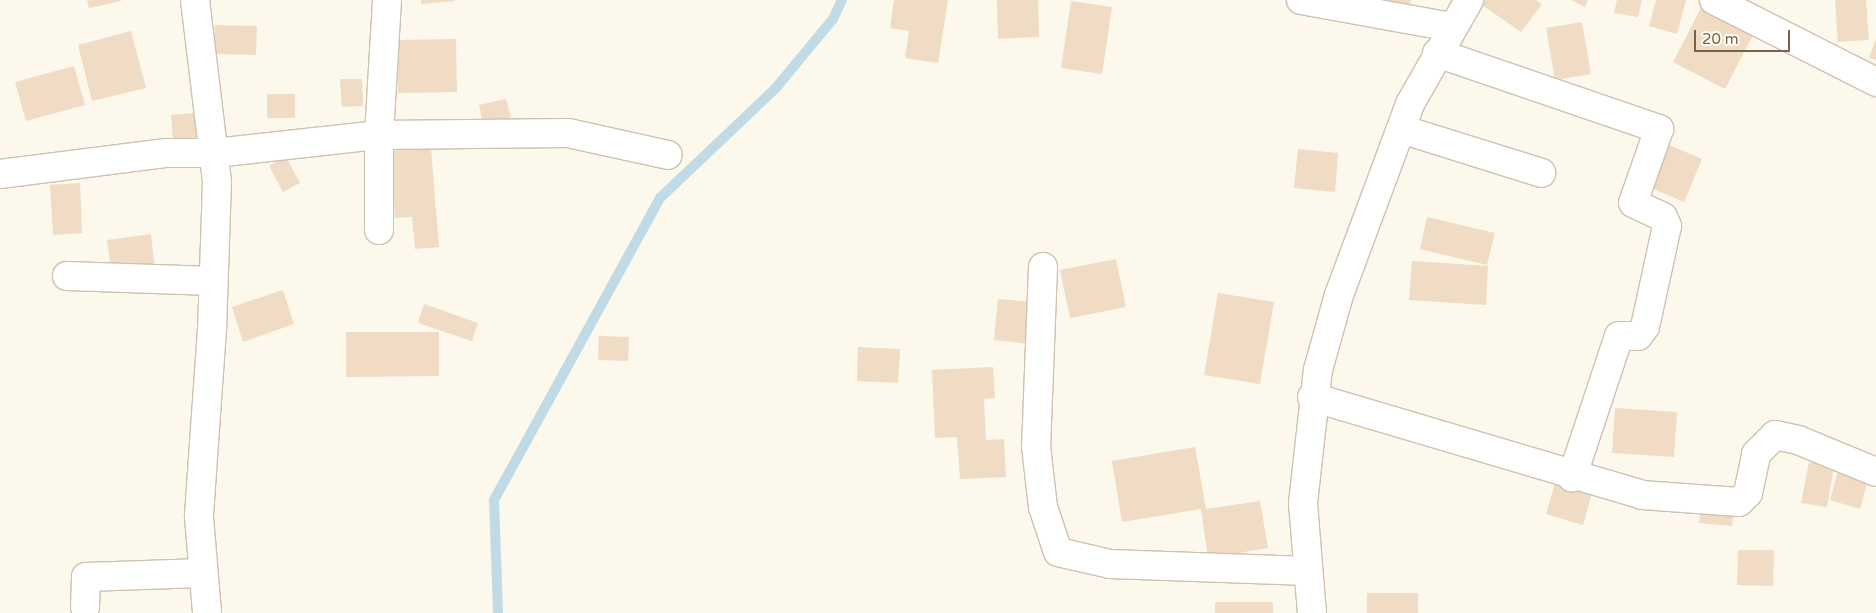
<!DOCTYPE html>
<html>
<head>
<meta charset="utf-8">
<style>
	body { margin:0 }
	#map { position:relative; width:1876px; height:613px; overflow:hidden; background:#fcf8eb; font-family:"Varela Round",sans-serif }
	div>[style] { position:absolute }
	.stream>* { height:10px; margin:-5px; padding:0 5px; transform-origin:5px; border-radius:5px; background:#c0dbe5 }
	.building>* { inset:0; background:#f0dbc4 }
	.roads { filter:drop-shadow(1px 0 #cec1b0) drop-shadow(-1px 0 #cec1b0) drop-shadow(0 1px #cec1b0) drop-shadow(0 -1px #cec1b0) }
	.street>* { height:28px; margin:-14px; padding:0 14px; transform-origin:14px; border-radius:14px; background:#fff }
	.secondary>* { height:28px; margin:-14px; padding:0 14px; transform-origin:14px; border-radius:14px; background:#fff }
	span { translate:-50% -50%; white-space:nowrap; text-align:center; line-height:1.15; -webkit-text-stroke:5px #fefbf2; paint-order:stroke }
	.scale { position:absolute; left:1694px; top:30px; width:96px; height:22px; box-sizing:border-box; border:2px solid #77624e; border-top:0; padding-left:6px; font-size:15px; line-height:18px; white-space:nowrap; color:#77624e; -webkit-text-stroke:4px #fefbf2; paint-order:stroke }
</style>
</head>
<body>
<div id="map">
	<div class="stream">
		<div style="left:498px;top:613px;width:113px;rotate:-92deg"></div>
		<div style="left:494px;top:500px;width:345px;rotate:-61.2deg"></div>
		<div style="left:660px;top:198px;width:158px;rotate:-43.5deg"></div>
		<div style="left:775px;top:89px;width:91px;rotate:-50.4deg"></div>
		<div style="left:833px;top:19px;width:21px;rotate:-65deg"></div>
	</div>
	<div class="building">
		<div style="clip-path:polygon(87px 0,121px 0,121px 1px,89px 8px)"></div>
		<div style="clip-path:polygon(421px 0,454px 0,454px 1px,421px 4px)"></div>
		<div style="clip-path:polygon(894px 0,948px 0,938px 63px,905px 58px,909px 31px,890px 28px)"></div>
		<div style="clip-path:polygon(997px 0,1038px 0,1039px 37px,998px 39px)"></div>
		<div style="clip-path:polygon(1368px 0,1411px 0,1410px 6px)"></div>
		<div style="clip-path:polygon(1486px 0,1536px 0,1542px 4px,1521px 32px,1482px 5px)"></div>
		<div style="clip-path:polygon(1571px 0,1588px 0,1585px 7px)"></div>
		<div style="clip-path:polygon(1617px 0,1642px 0,1638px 17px,1614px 13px)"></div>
		<div style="clip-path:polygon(1656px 0,1686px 0,1677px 34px,1649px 26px)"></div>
		<div style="clip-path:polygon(1835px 0,1866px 0,1869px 40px,1838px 42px)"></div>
		<div style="clip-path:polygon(1071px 1px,1112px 7px,1102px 74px,1061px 68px)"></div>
		<div style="clip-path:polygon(1702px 6px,1754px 33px,1725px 89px,1673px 62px)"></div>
		<div style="clip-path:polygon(1582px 22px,1591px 74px,1555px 80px,1546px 28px)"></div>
		<div style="clip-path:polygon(215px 25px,257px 26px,256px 55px,214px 54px)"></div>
		<div style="clip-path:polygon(131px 31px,146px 88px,92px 101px,78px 45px)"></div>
		<div style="clip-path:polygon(456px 39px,457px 92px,398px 93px,397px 40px)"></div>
		<div style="clip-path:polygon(1876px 39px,1876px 60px,1869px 58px)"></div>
		<div style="clip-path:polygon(74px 66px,85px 105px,26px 121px,15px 82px)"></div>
		<div style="clip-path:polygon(340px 79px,362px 79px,363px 106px,342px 107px)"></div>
		<div style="clip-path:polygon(267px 94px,295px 94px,295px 118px,267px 118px)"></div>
		<div style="clip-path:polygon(506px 99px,511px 117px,483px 124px,479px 105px)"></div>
		<div style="clip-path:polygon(196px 113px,198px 137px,173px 140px,171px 115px)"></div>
		<div style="clip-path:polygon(1667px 144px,1702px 159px,1684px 202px,1649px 187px)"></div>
		<div style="clip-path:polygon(431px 148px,439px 247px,415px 249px,412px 217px,395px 218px,390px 151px)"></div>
		<div style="clip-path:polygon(1298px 149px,1338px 153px,1335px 192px,1294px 188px)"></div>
		<div style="clip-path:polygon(286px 157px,300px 183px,283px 192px,269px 166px)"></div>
		<div style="clip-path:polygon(80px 183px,82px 233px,53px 235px,50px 185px)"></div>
		<div style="clip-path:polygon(1427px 217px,1495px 233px,1487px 265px,1420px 249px)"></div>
		<div style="clip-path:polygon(151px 234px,155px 271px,112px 277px,107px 240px)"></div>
		<div style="clip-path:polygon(1116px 259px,1126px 307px,1070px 318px,1060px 270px)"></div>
		<div style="clip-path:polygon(1412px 261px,1488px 266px,1486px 305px,1409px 300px)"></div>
		<div style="clip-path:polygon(283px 290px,294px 324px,243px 342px,232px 307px)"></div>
		<div style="clip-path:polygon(1218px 293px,1274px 302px,1260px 384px,1204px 375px)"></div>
		<div style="clip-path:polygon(998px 299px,1032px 302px,1028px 344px,994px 340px)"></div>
		<div style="clip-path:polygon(424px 304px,478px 323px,472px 341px,418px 323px)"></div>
		<div style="clip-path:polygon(346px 332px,439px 332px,439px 376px,346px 377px)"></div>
		<div style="clip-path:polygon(599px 336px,629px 337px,628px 361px,598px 360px)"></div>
		<div style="clip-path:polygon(858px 347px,900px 349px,898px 383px,857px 381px)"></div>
		<div style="clip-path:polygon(993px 367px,995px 398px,984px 399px,986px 440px,1004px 439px,1006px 477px,960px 479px,957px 437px,935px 438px,932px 370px)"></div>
		<div style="clip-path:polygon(1615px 408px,1677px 412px,1674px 457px,1612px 453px)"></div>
		<div style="clip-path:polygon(1195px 447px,1206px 509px,1260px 501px,1268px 548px,1208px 558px,1201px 509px,1122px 522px,1112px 461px)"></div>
		<div style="clip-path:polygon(1809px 462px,1834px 467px,1827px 507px,1801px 503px)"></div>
		<div style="clip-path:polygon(1839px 467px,1869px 476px,1860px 509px,1830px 500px)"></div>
		<div style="clip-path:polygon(1555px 483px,1592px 493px,1583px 525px,1546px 514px)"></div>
		<div style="clip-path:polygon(1701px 505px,1734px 508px,1732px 526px,1699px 523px)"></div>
		<div style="clip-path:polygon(1738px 550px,1774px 550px,1773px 586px,1737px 585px)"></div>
		<div style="clip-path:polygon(1367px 593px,1418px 593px,1418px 613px,1367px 613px)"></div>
		<div style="clip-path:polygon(1215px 602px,1273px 602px,1273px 613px,1215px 613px)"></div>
	</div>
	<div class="roads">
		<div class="street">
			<div style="left:195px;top:0;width:182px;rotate:83.1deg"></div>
			<div style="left:217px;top:181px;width:148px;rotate:91.9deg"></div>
			<div style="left:212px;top:329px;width:188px;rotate:94deg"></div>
			<div style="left:199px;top:517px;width:96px;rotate:85.2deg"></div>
			<div style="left:1301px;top:0;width:152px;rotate:10.2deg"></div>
			<div style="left:1714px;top:0;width:182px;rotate:26.8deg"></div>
			<div style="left:1437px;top:53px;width:235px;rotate:18.9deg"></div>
			<div style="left:1659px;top:129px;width:78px;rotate:109.4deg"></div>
			<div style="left:1633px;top:203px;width:33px;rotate:25deg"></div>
			<div style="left:1663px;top:217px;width:10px;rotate:66deg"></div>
			<div style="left:1667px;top:226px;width:103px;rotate:102.3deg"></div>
			<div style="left:1645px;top:327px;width:11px;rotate:128deg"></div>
			<div style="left:1638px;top:336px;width:19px;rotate:180deg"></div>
			<div style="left:1619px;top:336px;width:149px;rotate:108.4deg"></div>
			<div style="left:1401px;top:129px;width:147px;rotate:17.4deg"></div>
			<div style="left:0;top:174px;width:168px;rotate:-7.2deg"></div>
			<div style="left:167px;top:153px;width:48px"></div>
			<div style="left:215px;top:153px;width:165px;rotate:-6.3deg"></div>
			<div style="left:379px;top:135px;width:189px;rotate:-0.6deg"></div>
			<div style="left:568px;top:133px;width:102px;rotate:12.4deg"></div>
			<div style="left:379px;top:230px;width:95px;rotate:-90deg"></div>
			<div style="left:379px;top:135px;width:135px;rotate:-86.6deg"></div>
			<div style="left:1043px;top:267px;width:179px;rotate:92.2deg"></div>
			<div style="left:1036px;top:446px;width:61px;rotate:83.5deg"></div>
			<div style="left:1043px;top:507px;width:47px;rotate:71.6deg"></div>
			<div style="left:1058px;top:552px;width:53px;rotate:13deg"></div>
			<div style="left:1110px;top:564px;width:198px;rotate:2deg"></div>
			<div style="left:67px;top:276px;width:146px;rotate:2deg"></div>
			<div style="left:1312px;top:397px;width:344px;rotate:16.5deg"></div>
			<div style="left:1642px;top:495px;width:97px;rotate:4.1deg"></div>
			<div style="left:1739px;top:502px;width:13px;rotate:-45deg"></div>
			<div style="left:1748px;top:493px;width:40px;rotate:-78deg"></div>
			<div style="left:1756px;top:454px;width:27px;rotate:-45deg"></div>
			<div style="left:1775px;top:435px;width:24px;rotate:12deg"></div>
			<div style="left:1798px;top:440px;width:84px;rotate:22.3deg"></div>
			<div style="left:85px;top:607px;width:30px;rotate:-88deg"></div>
			<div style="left:86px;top:577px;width:117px;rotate:-2deg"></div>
		</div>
		<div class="secondary">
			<div style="left:1312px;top:613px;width:110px;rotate:-94.7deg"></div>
			<div style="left:1303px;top:503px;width:134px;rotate:-83.6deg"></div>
			<div style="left:1318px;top:370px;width:78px;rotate:-74.4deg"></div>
			<div style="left:1339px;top:295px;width:204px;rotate:-69.6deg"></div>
			<div style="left:1410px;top:104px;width:120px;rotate:-60.4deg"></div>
		</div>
	</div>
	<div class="scale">20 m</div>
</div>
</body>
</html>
